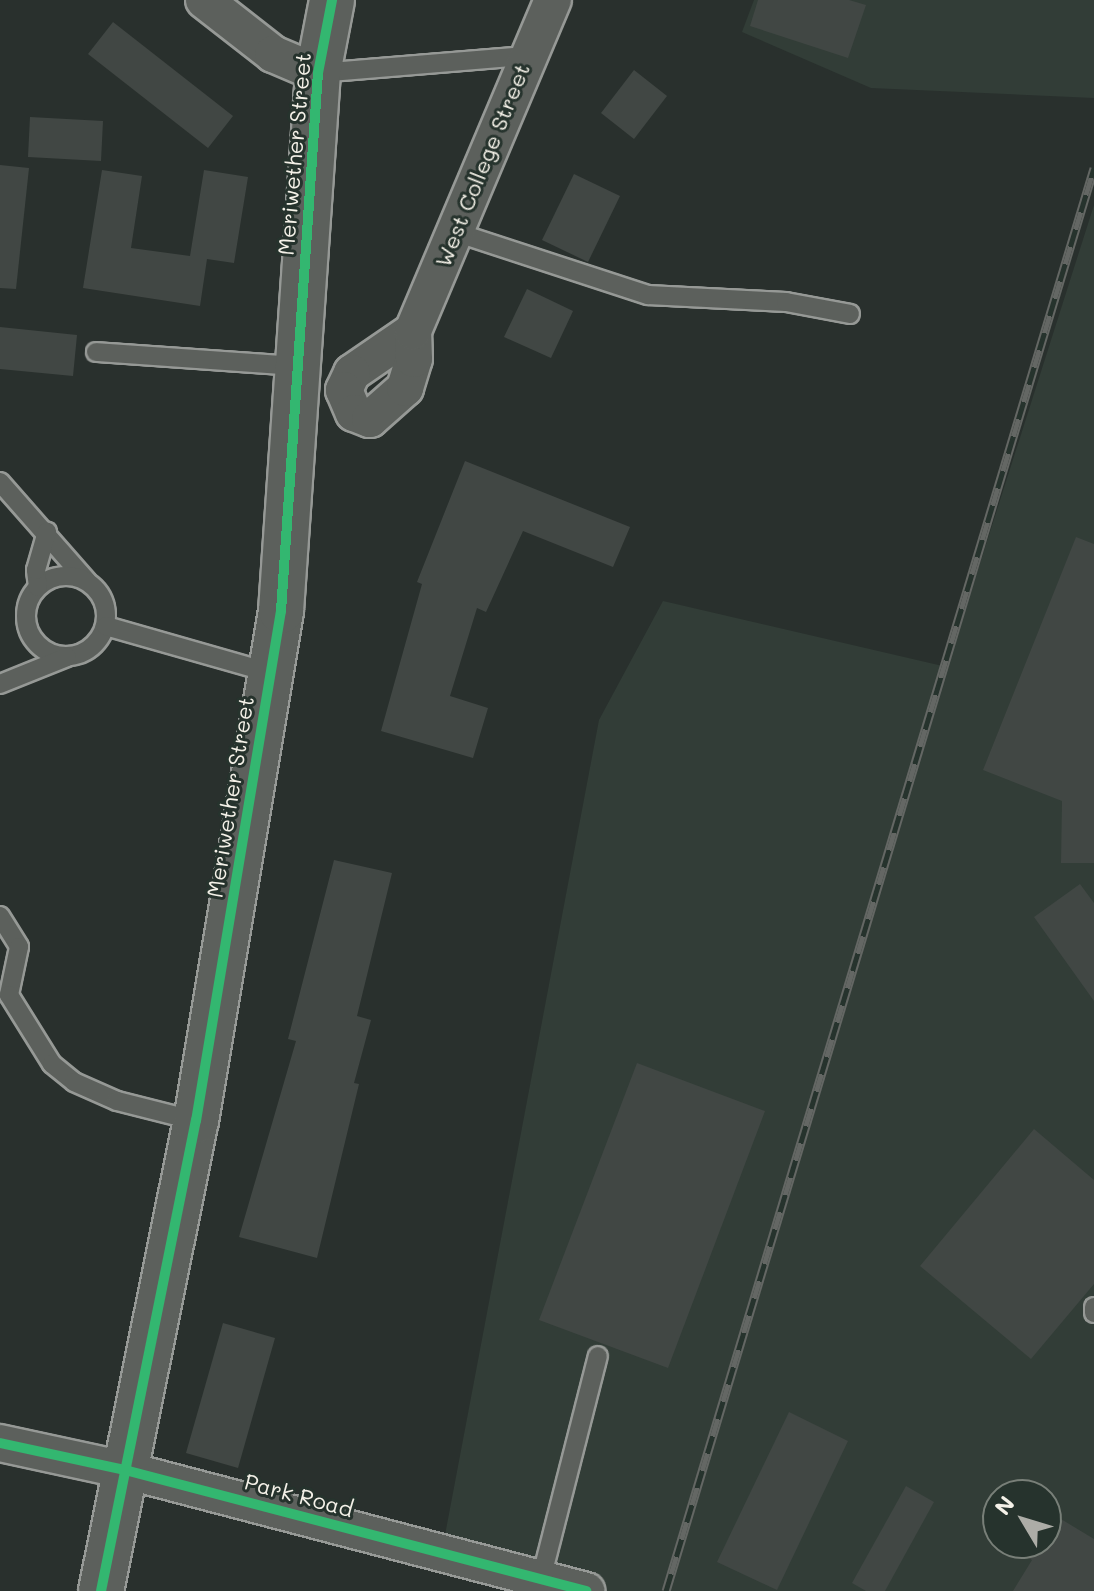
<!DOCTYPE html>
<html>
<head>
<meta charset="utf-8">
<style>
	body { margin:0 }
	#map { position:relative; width:1094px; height:1591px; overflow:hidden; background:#29302d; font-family:Mali,sans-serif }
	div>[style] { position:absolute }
	.built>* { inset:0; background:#323d37 }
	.building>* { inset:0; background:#414744 }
	.roads { filter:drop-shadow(2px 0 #969996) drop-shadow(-2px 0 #969996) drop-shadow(0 2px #969996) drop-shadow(0 -2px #969996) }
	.service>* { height:18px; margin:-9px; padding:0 9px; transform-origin:9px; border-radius:9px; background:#5c605c }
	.service>.ring { margin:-9px; padding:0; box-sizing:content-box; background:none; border:18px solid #5c605c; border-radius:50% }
	.minor>* { height:36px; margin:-18px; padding:0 18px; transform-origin:18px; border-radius:18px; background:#5c605c }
	.tertiary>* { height:44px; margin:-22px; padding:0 22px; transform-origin:22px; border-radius:22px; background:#5c605c }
	.rail>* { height:9px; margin-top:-4.5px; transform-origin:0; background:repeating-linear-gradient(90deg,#26332d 0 18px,#646764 0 36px); box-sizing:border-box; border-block:2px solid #646764 }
	.cycleway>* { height:10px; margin:-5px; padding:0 5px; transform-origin:5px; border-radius:5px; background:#33b770 }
	span { translate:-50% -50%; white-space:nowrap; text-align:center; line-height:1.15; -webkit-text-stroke:6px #26332d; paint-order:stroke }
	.street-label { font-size:22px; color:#f4f1e8 }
	.north { position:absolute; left:982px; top:1479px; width:80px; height:80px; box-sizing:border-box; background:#26332d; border:2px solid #787f78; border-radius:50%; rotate:308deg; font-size:22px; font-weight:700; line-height:32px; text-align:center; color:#f4f1e8 }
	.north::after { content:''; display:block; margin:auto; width:28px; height:36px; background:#adada7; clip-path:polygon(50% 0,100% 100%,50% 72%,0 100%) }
</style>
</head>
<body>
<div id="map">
	<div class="built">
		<div style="clip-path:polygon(754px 0,1094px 0,1094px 98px,871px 88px,742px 32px)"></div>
		<div style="clip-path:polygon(evenodd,1094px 205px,1094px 1591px,607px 1591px,442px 1551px,599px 720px,663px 601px,947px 667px,1094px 205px,998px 1495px,1046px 1495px,1046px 1543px,998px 1543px,998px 1495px)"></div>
	</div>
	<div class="building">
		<div style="clip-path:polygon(758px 0,849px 0,866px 5px,848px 58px,750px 26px)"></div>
		<div style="clip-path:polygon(113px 22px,233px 116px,208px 148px,88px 54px)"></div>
		<div style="clip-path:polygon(634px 70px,667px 96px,634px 139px,601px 113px)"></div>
		<div style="clip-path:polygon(30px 117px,103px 121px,101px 161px,28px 157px)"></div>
		<div style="clip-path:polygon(0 165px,29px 168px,16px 289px,0 288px)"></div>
		<div style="clip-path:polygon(102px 170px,142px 176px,131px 248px,190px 256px,204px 170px,248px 177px,234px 263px,207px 259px,200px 306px,83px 288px)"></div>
		<div style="clip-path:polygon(574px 174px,620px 196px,588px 262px,542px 240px)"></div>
		<div style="clip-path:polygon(527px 289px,573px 311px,551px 358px,504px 337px)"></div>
		<div style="clip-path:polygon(0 327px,77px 335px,73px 376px,0 369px)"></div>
		<div style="clip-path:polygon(465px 461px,630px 527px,613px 567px,523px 531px,486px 612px,477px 608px,450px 696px,488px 708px,473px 758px,381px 731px,422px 584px,417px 582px)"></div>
		<div style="clip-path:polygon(1076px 537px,1094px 544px,1094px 863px,1061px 863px,1062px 801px,983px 770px)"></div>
		<div style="clip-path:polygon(334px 860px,392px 873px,357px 1016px,371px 1020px,354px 1083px,359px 1084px,317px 1258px,239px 1237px,296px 1041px,288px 1039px)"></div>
		<div style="clip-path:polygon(1080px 884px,1094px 903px,1094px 1001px,1034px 917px)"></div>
		<div style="clip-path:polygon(637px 1063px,765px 1111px,668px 1368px,539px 1320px)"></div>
		<div style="clip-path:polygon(1034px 1129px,1094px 1180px,1094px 1284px,1031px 1359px,920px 1266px)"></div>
		<div style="clip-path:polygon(223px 1323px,275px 1338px,238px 1468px,186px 1453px)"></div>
		<div style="clip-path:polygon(789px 1412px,848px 1441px,777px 1590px,717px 1562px)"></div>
		<div style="clip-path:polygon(906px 1486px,934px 1502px,885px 1591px,866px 1591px,852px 1583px)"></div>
		<div style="clip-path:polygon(1046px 1510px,1094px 1539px,1094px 1591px,1013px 1591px,1032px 1560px,1004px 1543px,1046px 1543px)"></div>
	</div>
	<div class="roads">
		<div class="service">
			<div style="left:318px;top:73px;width:209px;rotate:-4.7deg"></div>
			<div style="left:458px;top:233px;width:200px;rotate:18.1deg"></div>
			<div style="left:648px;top:295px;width:138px;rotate:2.9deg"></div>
			<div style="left:786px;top:302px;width:65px;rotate:10.6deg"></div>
			<div style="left:96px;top:352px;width:202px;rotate:4deg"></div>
			<div style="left:0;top:482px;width:132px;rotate:48.7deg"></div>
			<div class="ring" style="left:26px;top:576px;width:62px;height:62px"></div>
			<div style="left:38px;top:587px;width:17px;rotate:-97deg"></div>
			<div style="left:36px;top:570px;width:40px;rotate:-74deg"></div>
			<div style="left:106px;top:626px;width:172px;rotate:15.9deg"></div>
			<div style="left:0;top:684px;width:72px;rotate:-21.9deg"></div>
			<div style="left:0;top:916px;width:36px;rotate:58deg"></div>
			<div style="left:19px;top:947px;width:49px;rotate:101.8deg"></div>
			<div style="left:9px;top:995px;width:81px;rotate:58.1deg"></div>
			<div style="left:52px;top:1064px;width:28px;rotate:39deg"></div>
			<div style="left:74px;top:1082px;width:47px;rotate:23.8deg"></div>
			<div style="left:117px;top:1101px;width:81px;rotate:14.2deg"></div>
			<div style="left:1094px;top:1307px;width:6px;rotate:90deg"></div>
			<div style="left:541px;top:1579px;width:230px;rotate:-75.7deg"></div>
		</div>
		<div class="minor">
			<div style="left:204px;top:0;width:88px;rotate:38deg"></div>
			<div style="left:273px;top:54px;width:49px;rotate:22.9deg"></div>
			<div style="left:413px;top:331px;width:74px;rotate:145.5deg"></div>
			<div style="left:352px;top:373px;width:19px;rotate:115deg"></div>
			<div style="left:344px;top:390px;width:25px;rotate:67deg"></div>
			<div style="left:354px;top:413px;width:17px;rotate:21deg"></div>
			<div style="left:370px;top:419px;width:47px;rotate:-41.5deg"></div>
			<div style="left:405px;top:388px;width:30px;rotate:-73deg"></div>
			<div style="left:414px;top:359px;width:28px;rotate:-92deg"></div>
			<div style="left:413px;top:331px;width:359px;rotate:-67.1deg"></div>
			<div style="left:0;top:1443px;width:128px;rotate:12.2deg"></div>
			<div style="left:125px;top:1470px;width:477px;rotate:14.7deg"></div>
		</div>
		<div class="tertiary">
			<div style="left:101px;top:1591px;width:480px;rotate:-78.6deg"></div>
			<div style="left:196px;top:1121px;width:517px;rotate:-80.54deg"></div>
			<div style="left:281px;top:611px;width:539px;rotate:-86.07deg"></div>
			<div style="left:318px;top:73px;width:74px;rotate:-79.1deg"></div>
		</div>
	</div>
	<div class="rail">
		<div style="left:666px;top:1591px;width:1486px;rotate:-73.26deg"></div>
	</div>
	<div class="cycleway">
		<div style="left:0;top:1443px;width:128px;rotate:12.2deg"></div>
		<div style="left:125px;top:1470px;width:477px;rotate:14.7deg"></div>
		<div style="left:101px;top:1591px;width:480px;rotate:-78.6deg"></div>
		<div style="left:196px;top:1121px;width:517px;rotate:-80.54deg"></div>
		<div style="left:281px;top:611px;width:539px;rotate:-86.07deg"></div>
		<div style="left:318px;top:73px;width:74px;rotate:-79.1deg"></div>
	</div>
	<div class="street-label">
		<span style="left:294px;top:154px;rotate:-85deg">Meriwether Street</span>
		<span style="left:482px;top:165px;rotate:-68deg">West College Street</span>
		<span style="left:230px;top:797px;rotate:-81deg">Meriwether Street</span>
		<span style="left:299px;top:1495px;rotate:15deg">Park Road</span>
	</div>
	<div class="north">N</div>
</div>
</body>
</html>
